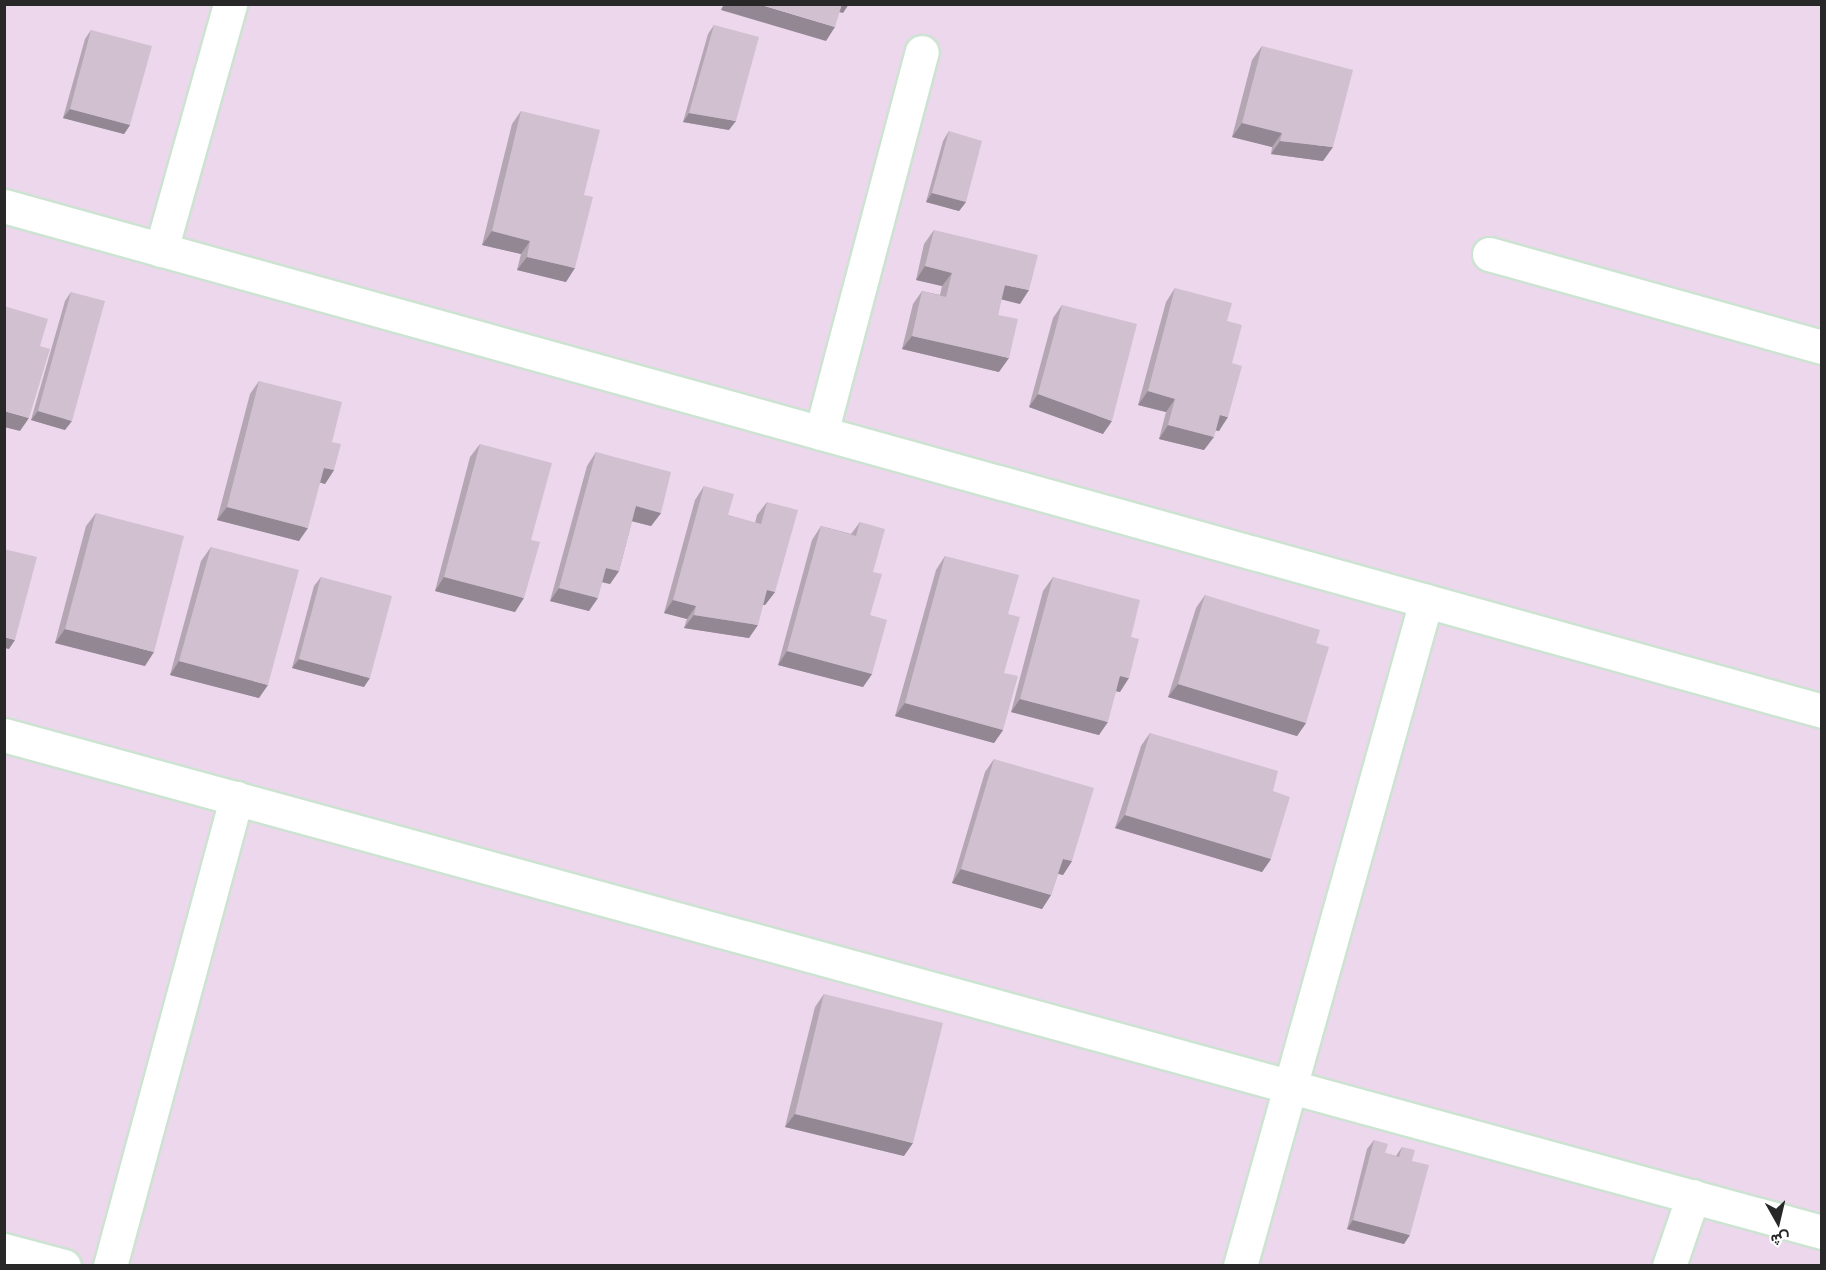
<!DOCTYPE html>
<html>
<head>
<meta charset="utf-8">
<style>
	body { margin:0 }
	#map { position:relative; width:1826px; height:1270px; overflow:hidden; background:#ecd7ec; font-family:Lato,Vazirmatn,sans-serif }
	div>[style] { position:absolute }
	.roads { filter:drop-shadow(2px 0 #cde3d2) drop-shadow(-2px 0 #cde3d2) drop-shadow(0 2px #cde3d2) drop-shadow(0 -2px #cde3d2) }
	.street>* { height:33px; margin:-16.5px; padding:0 16.5px; transform-origin:16.5px; border-radius:16.5px; background:#fff }
	.wall>* { inset:0; background:#b4a6b3 }
	.shaded-wall>* { inset:0; background:#928792 }
	.building>* { inset:0; background:#d1c1d0 }
	span { translate:-50% -50%; white-space:nowrap; text-align:center; line-height:1.15; -webkit-text-stroke:4.5px #fff; paint-order:stroke }
	.frame { position:absolute; inset:0; border:6px solid #282828; pointer-events:none }
	.north { position:absolute; left:1748px; top:1192px; width:60px; height:60px; -webkit-text-stroke:4px #fff; paint-order:stroke; rotate:172deg; font-size:16px; font-weight:700; line-height:24px; text-align:center; color:#282828 }
	.north::after { content:''; display:block; margin:auto; width:21px; height:27px; background:#282828; clip-path:polygon(50% 0,100% 100%,50% 72%,0 100%) }
</style>
</head>
<body>
<div id="map">
	<div class="roads">
		<div class="street">
			<div style="left:4px;top:206px;width:1887px;rotate:15.52deg"></div>
			<div style="left:161px;top:250px;width:255px;rotate:-74.3deg"></div>
			<div style="left:1489px;top:254px;width:346px;rotate:15.6deg"></div>
			<div style="left:821px;top:433px;width:394px;rotate:-75.2deg"></div>
			<div style="left:4px;top:735px;width:1885px;rotate:15.29deg"></div>
			<div style="left:4px;top:1250px;width:62px;rotate:14.9deg"></div>
			<div style="left:110px;top:1266px;width:485px;rotate:-74.9deg"></div>
			<div style="left:1240px;top:1266px;width:691px;rotate:-74.37deg"></div>
			<div style="left:1669px;top:1266px;width:74px;rotate:-71.1deg"></div>
		</div>
	</div>
	<div class="wall">
		<div style="clip-path:polygon(714px 25px,729px 130px,683px 122px,708px 34px)"></div>
		<div style="clip-path:polygon(91px 30px,130px 125px,124px 134px,63px 118px,85px 39px)"></div>
		<div style="clip-path:polygon(1262px 46px,1323px 161px,1271px 154px,1272px 147px,1232px 137px,1252px 60px)"></div>
		<div style="clip-path:polygon(521px 111px,584px 195px,566px 282px,517px 270px,521px 254px,482px 245px,512px 124px)"></div>
		<div style="clip-path:polygon(949px 131px,966px 202px,959px 211px,926px 202px,943px 141px)"></div>
		<div style="clip-path:polygon(934px 230px,1020px 304px,1001px 299px,998px 315px,999px 372px,902px 349px,913px 304px,922px 291px,940px 295px,942px 286px,916px 280px,924px 244px)"></div>
		<div style="clip-path:polygon(1175px 288px,1227px 321px,1232px 363px,1219px 431px,1216px 430px,1204px 450px,1159px 439px,1166px 412px,1138px 405px,1166px 302px)"></div>
		<div style="clip-path:polygon(71px 292px,65px 430px,31px 420px,65px 301px)"></div>
		<div style="clip-path:polygon(1062px 305px,1103px 434px,1029px 407px,1053px 318px)"></div>
		<div style="clip-path:polygon(259px 381px,332px 442px,334px 470px,325px 484px,320px 482px,299px 541px,217px 520px,250px 394px)"></div>
		<div style="clip-path:polygon(480px 444px,531px 540px,515px 612px,435px 591px,470px 457px)"></div>
		<div style="clip-path:polygon(596px 452px,661px 513px,651px 526px,632px 521px,619px 571px,610px 584px,602px 582px,589px 611px,550px 601px,587px 466px)"></div>
		<div style="clip-path:polygon(704px 486px,728px 515px,755px 523px,757px 515px,767px 502px,775px 592px,765px 605px,763px 605px,749px 638px,684px 628px,687px 619px,664px 613px,695px 500px)"></div>
		<div style="clip-path:polygon(96px 513px,145px 666px,55px 643px,86px 526px)"></div>
		<div style="clip-path:polygon(860px 522px,873px 572px,870px 615px,872px 674px,863px 687px,778px 665px,812px 540px,821px 526px,851px 534px)"></div>
		<div style="clip-path:polygon(211px 547px,259px 698px,170px 675px,201px 561px)"></div>
		<div style="clip-path:polygon(945px 556px,1008px 614px,1004px 673px,1003px 730px,994px 743px,895px 716px,936px 570px)"></div>
		<div style="clip-path:polygon(321px 577px,364px 687px,292px 668px,314px 586px)"></div>
		<div style="clip-path:polygon(1053px 577px,1131px 637px,1120px 692px,1116px 691px,1099px 735px,1011px 712px,1043px 591px)"></div>
		<div style="clip-path:polygon(1205px 595px,1306px 723px,1297px 736px,1168px 697px,1196px 608px)"></div>
		<div style="clip-path:polygon(1150px 733px,1273px 791px,1271px 859px,1262px 872px,1115px 828px,1141px 746px)"></div>
		<div style="clip-path:polygon(994px 759px,1072px 861px,1063px 875px,1058px 874px,1051px 895px,1042px 909px,952px 883px,985px 772px)"></div>
		<div style="clip-path:polygon(824px 994px,904px 1156px,785px 1127px,815px 1007px)"></div>
		<div style="clip-path:polygon(1374px 1140px,1385px 1153px,1396px 1156px,1402px 1147px,1412px 1161px,1404px 1244px,1347px 1229px,1367px 1149px)"></div>
	</div>
	<div class="shaded-wall">
		<div style="clip-path:polygon(724px 4px,758px 4px,835px 27px,826px 41px,721px 10px)"></div>
		<div style="clip-path:polygon(840px 4px,849px 4px,843px 13px,835px 11px)"></div>
		<div style="clip-path:polygon(70px 109px,130px 125px,124px 134px,63px 118px)"></div>
		<div style="clip-path:polygon(689px 113px,736px 121px,729px 130px,683px 122px)"></div>
		<div style="clip-path:polygon(1242px 123px,1282px 133px,1272px 147px,1232px 137px)"></div>
		<div style="clip-path:polygon(1280px 141px,1333px 147px,1323px 161px,1271px 154px)"></div>
		<div style="clip-path:polygon(932px 193px,966px 202px,959px 211px,926px 202px)"></div>
		<div style="clip-path:polygon(492px 231px,530px 241px,521px 254px,482px 245px)"></div>
		<div style="clip-path:polygon(527px 257px,575px 268px,566px 282px,517px 270px)"></div>
		<div style="clip-path:polygon(925px 266px,952px 273px,942px 286px,916px 280px)"></div>
		<div style="clip-path:polygon(1005px 285px,1029px 290px,1020px 304px,996px 298px)"></div>
		<div style="clip-path:polygon(912px 336px,1009px 358px,999px 372px,902px 349px)"></div>
		<div style="clip-path:polygon(1148px 391px,1175px 399px,1166px 412px,1138px 405px)"></div>
		<div style="clip-path:polygon(1038px 394px,1112px 421px,1103px 434px,1029px 407px)"></div>
		<div style="clip-path:polygon(4px 411px,29px 418px,20px 431px,4px 427px)"></div>
		<div style="clip-path:polygon(38px 411px,72px 421px,65px 430px,31px 420px)"></div>
		<div style="clip-path:polygon(1220px 415px,1228px 417px,1219px 431px,1210px 429px)"></div>
		<div style="clip-path:polygon(1168px 425px,1214px 437px,1204px 450px,1159px 439px)"></div>
		<div style="clip-path:polygon(324px 468px,334px 470px,325px 484px,315px 481px)"></div>
		<div style="clip-path:polygon(636px 506px,661px 513px,651px 526px,627px 520px)"></div>
		<div style="clip-path:polygon(227px 507px,308px 528px,299px 541px,217px 520px)"></div>
		<div style="clip-path:polygon(606px 568px,619px 571px,610px 584px,597px 581px)"></div>
		<div style="clip-path:polygon(444px 577px,524px 598px,515px 612px,435px 591px)"></div>
		<div style="clip-path:polygon(559px 588px,598px 598px,589px 611px,550px 601px)"></div>
		<div style="clip-path:polygon(767px 590px,775px 592px,765px 605px,758px 604px)"></div>
		<div style="clip-path:polygon(673px 600px,696px 606px,687px 619px,664px 613px)"></div>
		<div style="clip-path:polygon(694px 615px,758px 625px,749px 638px,684px 628px)"></div>
		<div style="clip-path:polygon(65px 629px,154px 652px,145px 666px,55px 643px)"></div>
		<div style="clip-path:polygon(4px 637px,15px 640px,9px 649px,4px 648px)"></div>
		<div style="clip-path:polygon(787px 651px,872px 674px,863px 687px,778px 665px)"></div>
		<div style="clip-path:polygon(299px 659px,370px 678px,364px 687px,292px 668px)"></div>
		<div style="clip-path:polygon(179px 661px,268px 685px,259px 698px,170px 675px)"></div>
		<div style="clip-path:polygon(1120px 676px,1129px 678px,1120px 692px,1110px 690px)"></div>
		<div style="clip-path:polygon(1178px 684px,1306px 723px,1297px 736px,1168px 697px)"></div>
		<div style="clip-path:polygon(1020px 699px,1108px 722px,1099px 735px,1011px 712px)"></div>
		<div style="clip-path:polygon(905px 703px,1003px 730px,994px 743px,895px 716px)"></div>
		<div style="clip-path:polygon(1125px 815px,1271px 859px,1262px 872px,1115px 828px)"></div>
		<div style="clip-path:polygon(1063px 859px,1072px 861px,1063px 875px,1053px 872px)"></div>
		<div style="clip-path:polygon(961px 869px,1051px 895px,1042px 909px,952px 883px)"></div>
		<div style="clip-path:polygon(795px 1114px,913px 1143px,904px 1156px,785px 1127px)"></div>
		<div style="clip-path:polygon(1353px 1220px,1410px 1235px,1404px 1244px,1347px 1229px)"></div>
	</div>
	<div class="building">
		<div style="clip-path:polygon(758px 4px,842px 4px,835px 27px)"></div>
		<div style="clip-path:polygon(714px 25px,759px 37px,736px 121px,689px 113px)"></div>
		<div style="clip-path:polygon(91px 30px,152px 46px,130px 125px,70px 109px)"></div>
		<div style="clip-path:polygon(1262px 46px,1353px 70px,1333px 147px,1280px 141px,1282px 133px,1242px 123px)"></div>
		<div style="clip-path:polygon(521px 111px,600px 130px,584px 195px,593px 197px,575px 268px,527px 257px,530px 241px,492px 231px)"></div>
		<div style="clip-path:polygon(949px 131px,982px 141px,966px 202px,932px 193px)"></div>
		<div style="clip-path:polygon(934px 230px,1038px 255px,1029px 290px,1005px 285px,998px 315px,1018px 319px,1009px 358px,912px 336px,922px 291px,946px 297px,952px 273px,925px 266px)"></div>
		<div style="clip-path:polygon(1175px 288px,1232px 303px,1227px 321px,1242px 325px,1232px 363px,1242px 366px,1228px 417px,1220px 415px,1214px 437px,1168px 425px,1175px 399px,1148px 391px)"></div>
		<div style="clip-path:polygon(71px 292px,105px 301px,72px 421px,38px 411px)"></div>
		<div style="clip-path:polygon(1062px 305px,1137px 324px,1112px 421px,1038px 394px)"></div>
		<div style="clip-path:polygon(4px 306px,48px 319px,40px 346px,50px 349px,29px 418px,4px 411px)"></div>
		<div style="clip-path:polygon(259px 381px,342px 402px,332px 442px,341px 444px,334px 470px,324px 468px,308px 528px,227px 507px)"></div>
		<div style="clip-path:polygon(480px 444px,552px 463px,531px 540px,540px 542px,524px 598px,444px 577px)"></div>
		<div style="clip-path:polygon(596px 452px,671px 472px,661px 513px,636px 506px,619px 571px,606px 568px,598px 598px,559px 588px)"></div>
		<div style="clip-path:polygon(704px 486px,734px 494px,728px 515px,761px 524px,767px 502px,798px 510px,775px 592px,767px 590px,758px 625px,694px 615px,696px 606px,673px 600px)"></div>
		<div style="clip-path:polygon(96px 513px,184px 536px,154px 652px,65px 629px)"></div>
		<div style="clip-path:polygon(860px 522px,885px 529px,873px 572px,882px 574px,870px 615px,887px 620px,872px 674px,787px 651px,821px 526px,856px 536px)"></div>
		<div style="clip-path:polygon(211px 547px,299px 570px,268px 685px,179px 661px)"></div>
		<div style="clip-path:polygon(4px 549px,37px 557px,15px 640px,4px 637px)"></div>
		<div style="clip-path:polygon(945px 556px,1019px 575px,1008px 614px,1020px 617px,1004px 673px,1018px 676px,1003px 730px,905px 703px)"></div>
		<div style="clip-path:polygon(321px 577px,392px 596px,370px 678px,299px 659px)"></div>
		<div style="clip-path:polygon(1053px 577px,1140px 600px,1131px 637px,1139px 639px,1129px 678px,1120px 676px,1108px 722px,1020px 699px)"></div>
		<div style="clip-path:polygon(1205px 595px,1320px 630px,1316px 643px,1329px 647px,1306px 723px,1178px 684px)"></div>
		<div style="clip-path:polygon(1150px 733px,1278px 771px,1273px 791px,1290px 797px,1271px 859px,1125px 815px)"></div>
		<div style="clip-path:polygon(994px 759px,1094px 788px,1072px 861px,1063px 859px,1051px 895px,961px 869px)"></div>
		<div style="clip-path:polygon(824px 994px,943px 1023px,913px 1143px,795px 1114px)"></div>
		<div style="clip-path:polygon(1374px 1140px,1388px 1144px,1385px 1153px,1399px 1157px,1402px 1147px,1415px 1150px,1412px 1161px,1429px 1165px,1410px 1235px,1353px 1220px)"></div>
	</div>
	<div class="frame"></div>
	<div class="north">ش</div>
</div>
</body>
</html>
